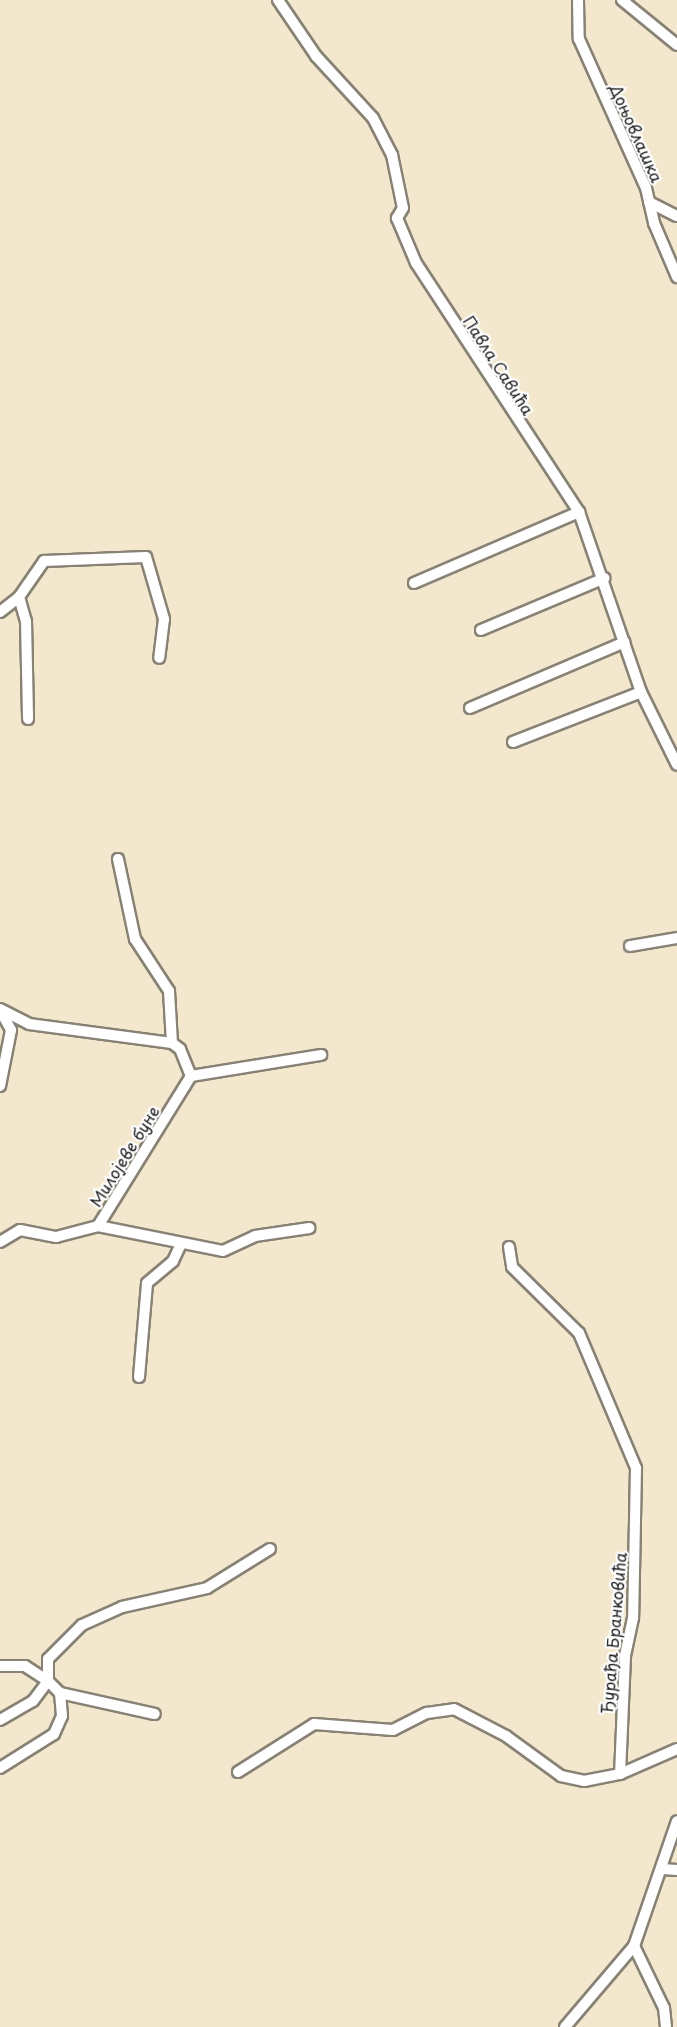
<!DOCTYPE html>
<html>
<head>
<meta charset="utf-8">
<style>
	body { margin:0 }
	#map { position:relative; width:677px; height:2027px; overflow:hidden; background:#f3e7ce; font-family:"Playpen Sans",sans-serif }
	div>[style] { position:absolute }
	.roads { filter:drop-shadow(2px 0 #888275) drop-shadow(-2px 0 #888275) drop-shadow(0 2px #888275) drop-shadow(0 -2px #888275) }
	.minor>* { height:10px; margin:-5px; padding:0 5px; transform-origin:5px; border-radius:5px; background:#fff }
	span { translate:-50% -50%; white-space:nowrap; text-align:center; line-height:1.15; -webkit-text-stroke:4.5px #fff; paint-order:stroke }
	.street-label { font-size:16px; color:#1c1c1c }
</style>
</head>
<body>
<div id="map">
	<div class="roads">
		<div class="minor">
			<div style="left:278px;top:0;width:68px;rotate:55.8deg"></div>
			<div style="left:316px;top:56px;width:84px;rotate:47.4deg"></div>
			<div style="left:373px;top:118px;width:42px;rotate:62.8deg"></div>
			<div style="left:392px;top:155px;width:54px;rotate:78.3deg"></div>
			<div style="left:403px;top:208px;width:12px;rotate:121deg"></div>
			<div style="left:397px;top:218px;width:49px;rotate:67.1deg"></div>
			<div style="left:416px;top:263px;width:298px;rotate:56.8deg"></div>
			<div style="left:579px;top:512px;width:190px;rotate:71deg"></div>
			<div style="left:641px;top:692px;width:81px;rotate:63.7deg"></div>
			<div style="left:578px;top:0;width:39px;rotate:89deg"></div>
			<div style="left:579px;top:39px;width:163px;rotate:65.8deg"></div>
			<div style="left:646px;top:188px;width:36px;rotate:77deg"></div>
			<div style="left:654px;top:223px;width:59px;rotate:66.9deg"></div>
			<div style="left:622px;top:0;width:71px;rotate:39.3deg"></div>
			<div style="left:649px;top:202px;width:31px;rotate:27deg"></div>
			<div style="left:414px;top:583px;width:180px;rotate:-23.3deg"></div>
			<div style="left:19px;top:597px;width:25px;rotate:74deg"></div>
			<div style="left:26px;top:621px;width:98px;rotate:88.8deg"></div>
			<div style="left:0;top:612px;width:24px;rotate:-38deg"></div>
			<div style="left:19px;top:597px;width:44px;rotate:-55.2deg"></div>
			<div style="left:44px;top:561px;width:102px;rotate:-2.2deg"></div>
			<div style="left:146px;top:557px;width:65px;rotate:73.8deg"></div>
			<div style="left:164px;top:619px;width:39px;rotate:97deg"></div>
			<div style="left:481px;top:630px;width:134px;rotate:-22.8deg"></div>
			<div style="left:470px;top:708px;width:168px;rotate:-23.1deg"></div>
			<div style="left:513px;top:742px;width:137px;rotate:-21.3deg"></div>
			<div style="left:118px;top:859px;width:82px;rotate:78deg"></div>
			<div style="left:135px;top:939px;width:62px;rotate:56.8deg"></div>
			<div style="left:169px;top:991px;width:52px;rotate:86.7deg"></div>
			<div style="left:630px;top:946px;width:48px;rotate:-9.7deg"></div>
			<div style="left:0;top:1009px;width:33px;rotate:27deg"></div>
			<div style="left:29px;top:1024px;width:144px;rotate:7.6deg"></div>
			<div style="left:172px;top:1043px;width:10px;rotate:37deg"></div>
			<div style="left:180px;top:1049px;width:29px;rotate:68deg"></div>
			<div style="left:0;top:1010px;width:23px;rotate:61deg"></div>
			<div style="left:11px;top:1030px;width:57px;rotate:101.1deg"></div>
			<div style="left:191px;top:1076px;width:132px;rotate:-9.2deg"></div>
			<div style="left:98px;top:1226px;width:127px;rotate:11.3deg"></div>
			<div style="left:223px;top:1251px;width:35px;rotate:-25deg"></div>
			<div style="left:255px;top:1236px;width:55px;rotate:-8.4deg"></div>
			<div style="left:0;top:1242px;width:23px;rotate:-31deg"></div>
			<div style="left:20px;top:1230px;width:37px;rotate:11deg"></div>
			<div style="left:56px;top:1237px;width:43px;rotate:-14.7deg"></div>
			<div style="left:98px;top:1226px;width:176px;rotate:-58.2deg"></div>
			<div style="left:509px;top:1247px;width:20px;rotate:81deg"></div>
			<div style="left:512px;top:1267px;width:94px;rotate:44.6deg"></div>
			<div style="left:579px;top:1333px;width:147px;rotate:67.1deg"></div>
			<div style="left:636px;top:1468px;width:150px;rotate:91.1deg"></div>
			<div style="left:633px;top:1618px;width:39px;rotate:102deg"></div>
			<div style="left:625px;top:1656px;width:118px;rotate:92.4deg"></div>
			<div style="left:139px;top:1377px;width:94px;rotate:-85.1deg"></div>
			<div style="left:147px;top:1283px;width:34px;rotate:-40deg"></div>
			<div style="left:173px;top:1261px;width:17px;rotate:-65deg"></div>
			<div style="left:0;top:1666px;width:25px"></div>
			<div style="left:25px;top:1666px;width:27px;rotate:33deg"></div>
			<div style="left:48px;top:1681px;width:17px;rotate:45deg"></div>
			<div style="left:60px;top:1693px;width:23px;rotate:85deg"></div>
			<div style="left:62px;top:1716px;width:20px;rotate:114deg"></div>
			<div style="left:54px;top:1734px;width:64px;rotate:147.8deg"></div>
			<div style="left:48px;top:1681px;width:22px;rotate:-90deg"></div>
			<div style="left:48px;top:1659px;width:48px;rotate:-45deg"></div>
			<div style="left:82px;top:1625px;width:44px;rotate:-24.2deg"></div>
			<div style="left:122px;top:1607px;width:87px;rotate:-12.6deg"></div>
			<div style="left:207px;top:1588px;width:74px;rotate:-31.8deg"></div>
			<div style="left:60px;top:1693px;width:97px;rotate:12.5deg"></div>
			<div style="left:0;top:1720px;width:38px;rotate:-30deg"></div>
			<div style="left:33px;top:1701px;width:25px;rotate:-53deg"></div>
			<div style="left:238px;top:1772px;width:90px;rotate:-32.3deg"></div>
			<div style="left:314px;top:1724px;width:79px;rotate:4.3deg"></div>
			<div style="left:393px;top:1730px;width:38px;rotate:-27deg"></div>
			<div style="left:427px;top:1713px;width:27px;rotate:-8deg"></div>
			<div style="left:454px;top:1709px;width:59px;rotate:27.4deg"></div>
			<div style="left:506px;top:1736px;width:68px;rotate:36deg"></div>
			<div style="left:561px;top:1776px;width:24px;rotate:12deg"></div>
			<div style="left:584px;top:1781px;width:37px;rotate:-11deg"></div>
			<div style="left:620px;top:1774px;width:62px;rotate:-23.7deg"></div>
			<div style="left:662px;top:1869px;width:15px;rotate:4deg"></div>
			<div style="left:634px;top:1946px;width:69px;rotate:64.2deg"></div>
			<div style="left:664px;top:2008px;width:19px;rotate:84deg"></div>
			<div style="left:565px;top:2027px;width:106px;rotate:-49.6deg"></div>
			<div style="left:634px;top:1946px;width:132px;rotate:-71deg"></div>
		</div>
	</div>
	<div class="street-label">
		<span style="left:637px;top:133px;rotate:66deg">Доњовлашка</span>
		<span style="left:499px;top:365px;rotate:57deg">Павла Савића</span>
		<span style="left:124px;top:1156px;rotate:-58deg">Милојеве буне</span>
		<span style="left:613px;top:1633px;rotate:-85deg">Ђурађа Бранковића</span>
	</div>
</div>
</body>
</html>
